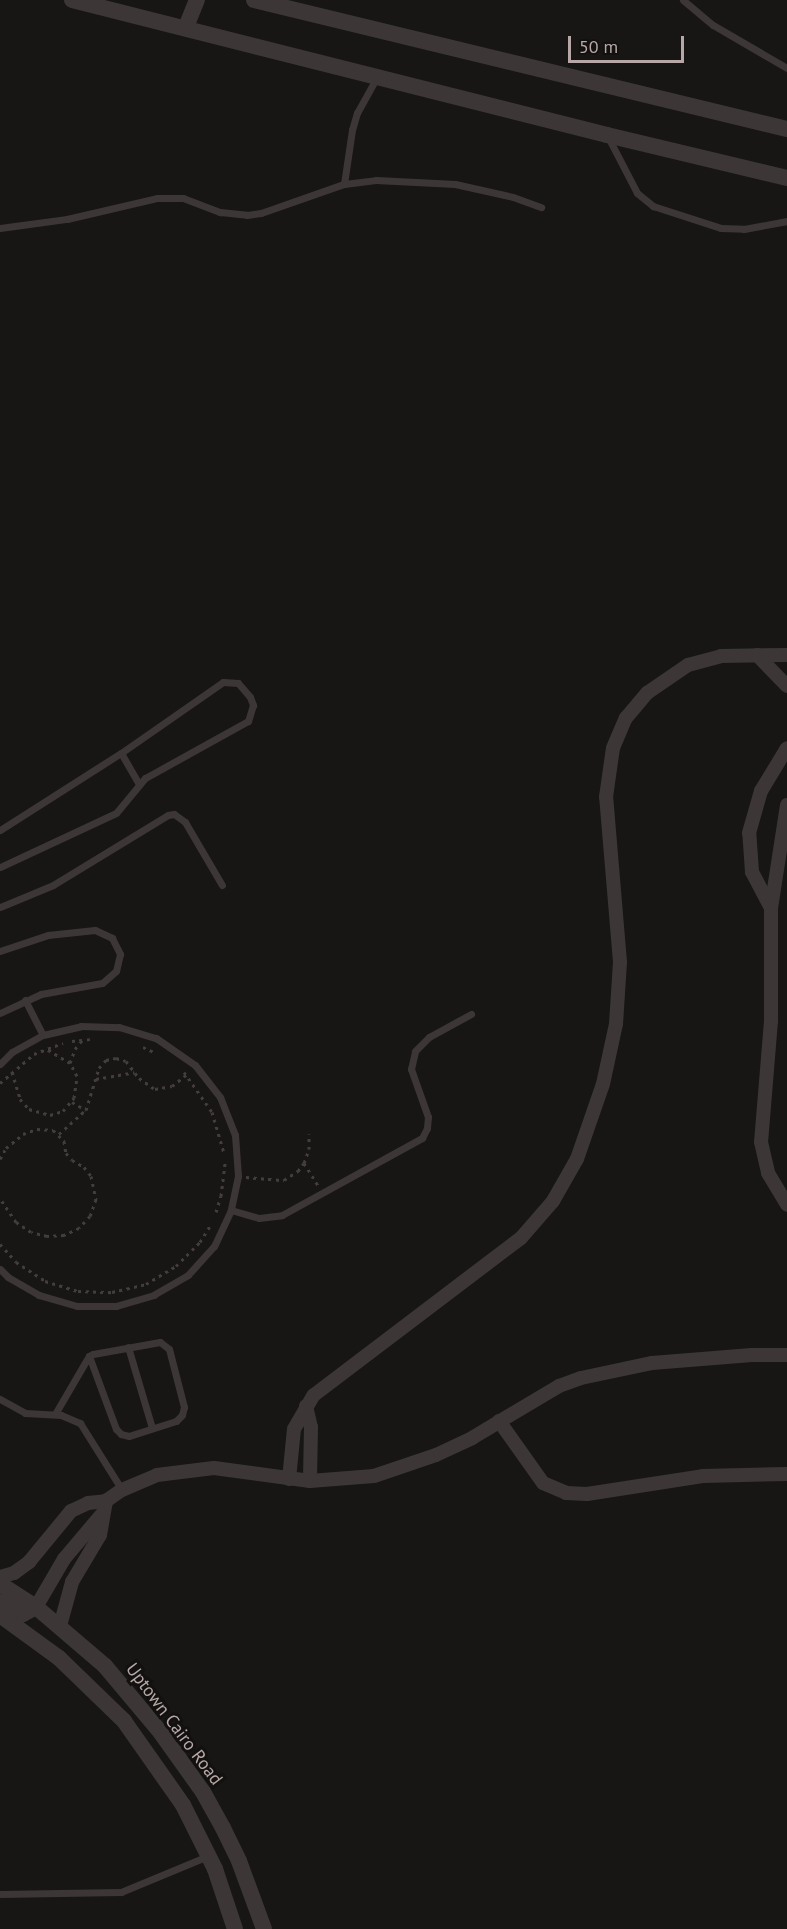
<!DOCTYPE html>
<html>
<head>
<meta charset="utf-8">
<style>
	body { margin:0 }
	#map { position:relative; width:787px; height:1929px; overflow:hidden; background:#171615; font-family:"PT Sans",sans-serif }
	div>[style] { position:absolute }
	.path>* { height:3px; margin-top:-1.5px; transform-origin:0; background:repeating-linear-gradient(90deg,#433d3c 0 3px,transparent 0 7.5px) }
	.service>* { height:7px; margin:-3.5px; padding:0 3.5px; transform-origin:3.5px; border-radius:3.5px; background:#3c3736 }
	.minor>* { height:14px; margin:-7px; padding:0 7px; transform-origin:7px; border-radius:7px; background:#3c3736 }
	.tertiary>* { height:16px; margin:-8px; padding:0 8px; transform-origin:8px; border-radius:8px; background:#3c3736 }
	span { translate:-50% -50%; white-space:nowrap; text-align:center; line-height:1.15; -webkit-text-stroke:6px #121110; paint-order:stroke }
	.street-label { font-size:18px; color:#b7a8a7 }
	.scale { position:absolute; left:568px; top:36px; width:116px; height:27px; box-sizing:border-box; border:3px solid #b7a8a7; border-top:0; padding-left:8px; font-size:18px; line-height:21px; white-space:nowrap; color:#b7a8a7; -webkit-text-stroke:4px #121110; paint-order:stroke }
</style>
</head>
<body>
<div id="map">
	<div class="path">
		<div style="left:72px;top:1041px;width:18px;rotate:-6deg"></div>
		<div style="left:143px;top:1047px;width:14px;rotate:25deg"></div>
		<div style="left:70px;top:1063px;width:15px;rotate:-70deg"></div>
		<div style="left:75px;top:1049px;width:13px;rotate:-51deg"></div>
		<div style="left:12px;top:1072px;width:28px;rotate:73deg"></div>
		<div style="left:20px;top:1099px;width:13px;rotate:48deg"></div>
		<div style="left:29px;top:1109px;width:22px;rotate:16deg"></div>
		<div style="left:50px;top:1115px;width:14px;rotate:-17deg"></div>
		<div style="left:63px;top:1111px;width:17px;rotate:-50deg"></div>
		<div style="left:74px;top:1098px;width:22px;rotate:-82deg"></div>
		<div style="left:77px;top:1076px;width:15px;rotate:-118deg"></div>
		<div style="left:70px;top:1063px;width:26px;rotate:-149deg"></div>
		<div style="left:184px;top:1072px;width:49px;rotate:55deg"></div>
		<div style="left:212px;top:1112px;width:43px;rotate:73.7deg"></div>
		<div style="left:96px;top:1079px;width:39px;rotate:-10deg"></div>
		<div style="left:0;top:1083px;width:45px;rotate:-40.5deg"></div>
		<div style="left:34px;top:1054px;width:31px;rotate:-21deg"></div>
		<div style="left:72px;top:1102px;width:16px;rotate:30deg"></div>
		<div style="left:59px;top:1134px;width:36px;rotate:-42deg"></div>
		<div style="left:86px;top:1110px;width:44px;rotate:-72.8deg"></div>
		<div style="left:99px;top:1068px;width:11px;rotate:-49deg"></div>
		<div style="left:106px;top:1060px;width:10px;rotate:-11deg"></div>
		<div style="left:116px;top:1058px;width:10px;rotate:17deg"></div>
		<div style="left:126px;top:1061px;width:21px;rotate:53deg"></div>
		<div style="left:139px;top:1078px;width:19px;rotate:35deg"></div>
		<div style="left:155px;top:1089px;width:17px;rotate:-10deg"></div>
		<div style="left:172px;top:1086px;width:18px;rotate:-38deg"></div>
		<div style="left:0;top:1159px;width:13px;rotate:-61deg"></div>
		<div style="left:6px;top:1148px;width:22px;rotate:-39deg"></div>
		<div style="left:23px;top:1134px;width:15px;rotate:-20deg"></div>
		<div style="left:37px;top:1129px;width:16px;rotate:4deg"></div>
		<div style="left:53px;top:1130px;width:16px;rotate:45deg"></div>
		<div style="left:64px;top:1141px;width:12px;rotate:81deg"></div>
		<div style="left:66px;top:1153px;width:9px;rotate:49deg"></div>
		<div style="left:72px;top:1160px;width:14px;rotate:30deg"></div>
		<div style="left:84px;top:1167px;width:11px;rotate:52deg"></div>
		<div style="left:91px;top:1176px;width:24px;rotate:78deg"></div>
		<div style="left:96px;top:1199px;width:18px;rotate:109deg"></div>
		<div style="left:90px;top:1216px;width:16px;rotate:133deg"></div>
		<div style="left:79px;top:1228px;width:17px;rotate:155deg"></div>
		<div style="left:64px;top:1235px;width:17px;rotate:177deg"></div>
		<div style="left:47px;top:1236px;width:16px;rotate:-166deg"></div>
		<div style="left:31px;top:1232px;width:18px;rotate:-146deg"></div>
		<div style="left:16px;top:1222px;width:29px;rotate:-124deg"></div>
		<div style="left:304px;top:1163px;width:26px;rotate:58deg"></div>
		<div style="left:246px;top:1177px;width:38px;rotate:5deg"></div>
		<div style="left:284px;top:1180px;width:17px;rotate:-33deg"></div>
		<div style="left:298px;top:1171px;width:10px;rotate:-53deg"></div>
		<div style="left:304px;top:1163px;width:15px;rotate:-70deg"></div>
		<div style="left:309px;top:1149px;width:15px;rotate:-90deg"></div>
		<div style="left:216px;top:1212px;width:17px;rotate:-73deg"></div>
		<div style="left:221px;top:1196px;width:33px;rotate:-83deg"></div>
		<div style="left:0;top:1244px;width:24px;rotate:48deg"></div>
		<div style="left:16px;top:1262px;width:35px;rotate:33deg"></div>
		<div style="left:45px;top:1281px;width:34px;rotate:17deg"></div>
		<div style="left:78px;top:1291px;width:34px;rotate:2deg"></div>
		<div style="left:112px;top:1292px;width:35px;rotate:-13deg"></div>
		<div style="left:146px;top:1284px;width:35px;rotate:-31deg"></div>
		<div style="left:176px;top:1266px;width:34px;rotate:-45deg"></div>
		<div style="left:200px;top:1242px;width:19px;rotate:-58deg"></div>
	</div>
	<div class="service">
		<div style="left:683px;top:0;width:39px;rotate:40deg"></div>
		<div style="left:713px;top:25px;width:86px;rotate:30.2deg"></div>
		<div style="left:608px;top:137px;width:63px;rotate:62.6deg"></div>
		<div style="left:637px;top:193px;width:21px;rotate:39deg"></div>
		<div style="left:653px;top:206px;width:71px;rotate:17.9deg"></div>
		<div style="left:721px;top:228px;width:23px;rotate:2deg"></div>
		<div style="left:744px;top:229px;width:44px;rotate:-10.5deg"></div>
		<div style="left:344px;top:184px;width:55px;rotate:-81.6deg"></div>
		<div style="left:352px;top:130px;width:18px;rotate:-74deg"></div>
		<div style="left:357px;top:113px;width:39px;rotate:-61deg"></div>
		<div style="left:0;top:228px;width:68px;rotate:-7.7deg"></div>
		<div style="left:67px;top:219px;width:92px;rotate:-13.1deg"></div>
		<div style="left:157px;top:198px;width:26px"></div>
		<div style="left:183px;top:198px;width:40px;rotate:21deg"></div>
		<div style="left:220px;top:212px;width:27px;rotate:6deg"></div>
		<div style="left:247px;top:215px;width:14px;rotate:-8deg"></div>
		<div style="left:261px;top:213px;width:88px;rotate:-19.3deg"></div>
		<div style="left:344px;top:184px;width:32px;rotate:-7deg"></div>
		<div style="left:376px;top:180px;width:79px;rotate:2.9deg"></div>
		<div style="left:455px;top:184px;width:59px;rotate:12.6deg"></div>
		<div style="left:513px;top:197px;width:30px;rotate:20deg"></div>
		<div style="left:121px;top:753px;width:36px;rotate:60deg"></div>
		<div style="left:0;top:830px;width:143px;rotate:-32.5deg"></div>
		<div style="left:121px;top:753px;width:124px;rotate:-34.8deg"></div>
		<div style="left:223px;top:682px;width:15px;rotate:4deg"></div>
		<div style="left:238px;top:683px;width:18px;rotate:49deg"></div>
		<div style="left:250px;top:697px;width:9px;rotate:69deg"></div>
		<div style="left:253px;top:705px;width:17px;rotate:107deg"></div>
		<div style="left:248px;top:721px;width:118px;rotate:151deg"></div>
		<div style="left:145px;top:778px;width:45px;rotate:129.6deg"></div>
		<div style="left:116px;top:813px;width:128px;rotate:155deg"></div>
		<div style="left:0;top:907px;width:57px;rotate:-22.5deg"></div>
		<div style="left:53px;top:885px;width:135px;rotate:-31.3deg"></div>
		<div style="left:168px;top:815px;width:6px;rotate:-9deg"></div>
		<div style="left:174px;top:814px;width:14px;rotate:36deg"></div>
		<div style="left:185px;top:822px;width:73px;rotate:59.6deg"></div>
		<div style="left:0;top:951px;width:51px;rotate:-18.4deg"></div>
		<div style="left:48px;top:935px;width:47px;rotate:-6.1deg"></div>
		<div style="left:95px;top:930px;width:19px;rotate:25deg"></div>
		<div style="left:112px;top:938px;width:18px;rotate:63deg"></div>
		<div style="left:120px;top:954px;width:17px;rotate:103deg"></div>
		<div style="left:116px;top:971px;width:18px;rotate:139deg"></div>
		<div style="left:102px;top:983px;width:62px;rotate:169.8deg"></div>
		<div style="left:41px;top:994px;width:45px;rotate:155.1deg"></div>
		<div style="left:25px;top:1000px;width:39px;rotate:63deg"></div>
		<div style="left:0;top:1064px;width:17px;rotate:-45deg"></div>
		<div style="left:12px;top:1052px;width:35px;rotate:-29deg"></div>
		<div style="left:43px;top:1035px;width:39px;rotate:-13deg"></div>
		<div style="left:81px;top:1026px;width:38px;rotate:2deg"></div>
		<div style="left:119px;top:1027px;width:39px;rotate:17deg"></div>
		<div style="left:156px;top:1038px;width:47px;rotate:34.7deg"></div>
		<div style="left:195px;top:1065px;width:41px;rotate:52deg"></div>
		<div style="left:220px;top:1097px;width:41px;rotate:68.5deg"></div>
		<div style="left:235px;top:1135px;width:41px;rotate:85.8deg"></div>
		<div style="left:238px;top:1176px;width:35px;rotate:102deg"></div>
		<div style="left:231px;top:1210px;width:40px;rotate:115deg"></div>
		<div style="left:214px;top:1246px;width:39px;rotate:132deg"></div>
		<div style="left:188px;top:1275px;width:39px;rotate:150deg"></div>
		<div style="left:154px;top:1295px;width:40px;rotate:164deg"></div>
		<div style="left:116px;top:1306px;width:39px;rotate:180deg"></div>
		<div style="left:77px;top:1306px;width:40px;rotate:-164deg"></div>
		<div style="left:39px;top:1295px;width:36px;rotate:-150deg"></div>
		<div style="left:8px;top:1277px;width:11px;rotate:-135deg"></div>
		<div style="left:231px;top:1210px;width:29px;rotate:16deg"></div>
		<div style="left:259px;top:1218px;width:23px;rotate:-7deg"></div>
		<div style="left:282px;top:1215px;width:160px;rotate:-28.8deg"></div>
		<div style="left:422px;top:1138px;width:11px;rotate:-63deg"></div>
		<div style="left:427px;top:1128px;width:11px;rotate:-85deg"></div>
		<div style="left:428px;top:1117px;width:51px;rotate:-109.5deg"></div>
		<div style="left:411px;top:1069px;width:18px;rotate:-77deg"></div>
		<div style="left:415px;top:1051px;width:20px;rotate:-45deg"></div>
		<div style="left:429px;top:1037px;width:48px;rotate:-28.7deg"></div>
		<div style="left:128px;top:1347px;width:84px;rotate:73.5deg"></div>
		<div style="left:0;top:1399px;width:29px;rotate:29deg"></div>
		<div style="left:25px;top:1413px;width:36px;rotate:3deg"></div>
		<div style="left:61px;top:1415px;width:21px;rotate:23deg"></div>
		<div style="left:80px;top:1423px;width:79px;rotate:57.9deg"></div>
		<div style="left:55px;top:1414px;width:61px;rotate:-59.7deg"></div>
		<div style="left:86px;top:1361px;width:6px;rotate:-59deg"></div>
		<div style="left:89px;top:1356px;width:4px;rotate:-27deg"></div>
		<div style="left:93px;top:1354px;width:68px;rotate:-10.2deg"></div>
		<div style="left:160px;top:1342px;width:11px;rotate:38deg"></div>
		<div style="left:169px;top:1349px;width:60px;rotate:75.5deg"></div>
		<div style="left:184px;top:1407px;width:8px;rotate:104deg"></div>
		<div style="left:182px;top:1415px;width:8px;rotate:135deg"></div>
		<div style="left:176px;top:1421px;width:49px;rotate:162.3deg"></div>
		<div style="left:129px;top:1436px;width:8px;rotate:-166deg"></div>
		<div style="left:121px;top:1434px;width:7px;rotate:-135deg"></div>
		<div style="left:116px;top:1429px;width:78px;rotate:-110.3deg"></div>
		<div style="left:0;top:1894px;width:121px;rotate:-0.9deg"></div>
		<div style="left:121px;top:1892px;width:94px;rotate:-22.5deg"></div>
	</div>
	<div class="minor">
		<div style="left:757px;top:655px;width:43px;rotate:45.9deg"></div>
		<div style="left:787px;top:805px;width:104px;rotate:98.8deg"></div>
		<div style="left:771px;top:908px;width:113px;rotate:90deg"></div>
		<div style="left:771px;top:1021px;width:121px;rotate:94.7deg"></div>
		<div style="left:761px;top:1142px;width:32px;rotate:77deg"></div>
		<div style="left:768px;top:1173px;width:37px;rotate:59deg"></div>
		<div style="left:771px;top:908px;width:41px;rotate:-117.8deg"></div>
		<div style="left:752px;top:872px;width:39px;rotate:-94deg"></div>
		<div style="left:749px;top:833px;width:44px;rotate:-74.1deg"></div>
		<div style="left:761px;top:791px;width:50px;rotate:-58.8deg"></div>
		<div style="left:306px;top:1406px;width:22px;rotate:77deg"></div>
		<div style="left:311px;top:1427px;width:54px;rotate:91.1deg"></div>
		<div style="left:499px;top:1421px;width:76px;rotate:54.6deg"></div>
		<div style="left:543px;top:1483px;width:25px;rotate:23deg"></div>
		<div style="left:566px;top:1493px;width:21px;rotate:3deg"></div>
		<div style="left:587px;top:1494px;width:117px;rotate:-8.8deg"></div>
		<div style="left:703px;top:1476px;width:84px;rotate:-1.4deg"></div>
		<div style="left:289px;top:1479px;width:50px;rotate:-84.3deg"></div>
		<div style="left:294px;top:1429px;width:39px;rotate:-60deg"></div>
		<div style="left:314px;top:1395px;width:260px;rotate:-37.2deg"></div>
		<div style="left:521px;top:1238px;width:49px;rotate:-49.1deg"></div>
		<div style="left:553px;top:1201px;width:48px;rotate:-60.3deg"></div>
		<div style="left:577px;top:1159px;width:79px;rotate:-70.9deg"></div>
		<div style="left:603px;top:1084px;width:61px;rotate:-77.8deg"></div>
		<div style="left:616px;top:1024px;width:62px;rotate:-86.3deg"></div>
		<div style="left:620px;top:962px;width:166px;rotate:-94.8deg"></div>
		<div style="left:606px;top:797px;width:49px;rotate:-81.9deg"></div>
		<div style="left:613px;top:748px;width:33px;rotate:-67deg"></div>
		<div style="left:626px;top:718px;width:33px;rotate:-50deg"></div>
		<div style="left:647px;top:693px;width:50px;rotate:-34.3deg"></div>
		<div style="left:688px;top:665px;width:34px;rotate:-15deg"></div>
		<div style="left:721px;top:656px;width:66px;rotate:-0.9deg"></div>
		<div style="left:0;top:1577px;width:15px;rotate:-16deg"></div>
		<div style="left:14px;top:1573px;width:19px;rotate:-36deg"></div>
		<div style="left:29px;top:1562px;width:66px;rotate:-50.5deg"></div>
		<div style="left:71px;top:1511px;width:19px;rotate:-25deg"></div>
		<div style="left:88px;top:1503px;width:18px;rotate:-6deg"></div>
		<div style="left:106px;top:1501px;width:19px;rotate:-35deg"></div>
		<div style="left:122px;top:1490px;width:38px;rotate:-23deg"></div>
		<div style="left:157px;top:1475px;width:57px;rotate:-7deg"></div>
		<div style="left:214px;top:1468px;width:97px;rotate:7.7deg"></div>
		<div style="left:310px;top:1481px;width:64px;rotate:-4.5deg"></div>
		<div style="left:374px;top:1476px;width:65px;rotate:-18.7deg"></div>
		<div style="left:436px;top:1455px;width:40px;rotate:-25deg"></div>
		<div style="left:472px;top:1438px;width:101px;rotate:-30.9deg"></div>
		<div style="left:559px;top:1386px;width:23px;rotate:-20deg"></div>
		<div style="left:581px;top:1378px;width:73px;rotate:-11.9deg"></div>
		<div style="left:652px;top:1363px;width:100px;rotate:-4.6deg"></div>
		<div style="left:752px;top:1355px;width:35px"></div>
		<div style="left:36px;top:1607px;width:56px;rotate:-59.7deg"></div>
		<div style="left:64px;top:1559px;width:59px;rotate:-49.8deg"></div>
		<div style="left:60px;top:1626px;width:46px;rotate:-74.7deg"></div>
		<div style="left:72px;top:1582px;width:55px;rotate:-59.2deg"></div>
		<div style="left:100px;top:1535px;width:35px;rotate:-80deg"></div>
	</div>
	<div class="tertiary">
		<div style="left:72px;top:0;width:552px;rotate:14.16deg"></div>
		<div style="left:607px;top:135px;width:185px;rotate:13.4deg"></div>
		<div style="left:254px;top:0;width:548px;rotate:13.61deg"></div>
		<div style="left:186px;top:27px;width:29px;rotate:-68deg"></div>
		<div style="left:0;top:1584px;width:43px;rotate:32.6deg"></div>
		<div style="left:36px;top:1607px;width:91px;rotate:40.5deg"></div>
		<div style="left:105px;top:1666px;width:87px;rotate:50.1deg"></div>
		<div style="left:161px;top:1733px;width:72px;rotate:54.6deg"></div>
		<div style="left:203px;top:1792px;width:41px;rotate:60.9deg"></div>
		<div style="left:223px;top:1828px;width:37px;rotate:64deg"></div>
		<div style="left:239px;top:1861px;width:72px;rotate:69.8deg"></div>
		<div style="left:0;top:1602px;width:26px;rotate:28deg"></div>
		<div style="left:23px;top:1614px;width:15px;rotate:-28deg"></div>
		<div style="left:0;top:1615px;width:73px;rotate:36.1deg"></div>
		<div style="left:59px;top:1658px;width:91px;rotate:44.1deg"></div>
		<div style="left:124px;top:1721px;width:103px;rotate:54.9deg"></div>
		<div style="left:183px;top:1805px;width:72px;rotate:63.4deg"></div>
		<div style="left:215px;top:1869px;width:63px;rotate:71.6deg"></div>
	</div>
	<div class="street-label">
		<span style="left:174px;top:1724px;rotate:53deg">Uptown Cairo Road</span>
	</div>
	<div class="scale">50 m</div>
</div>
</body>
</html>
